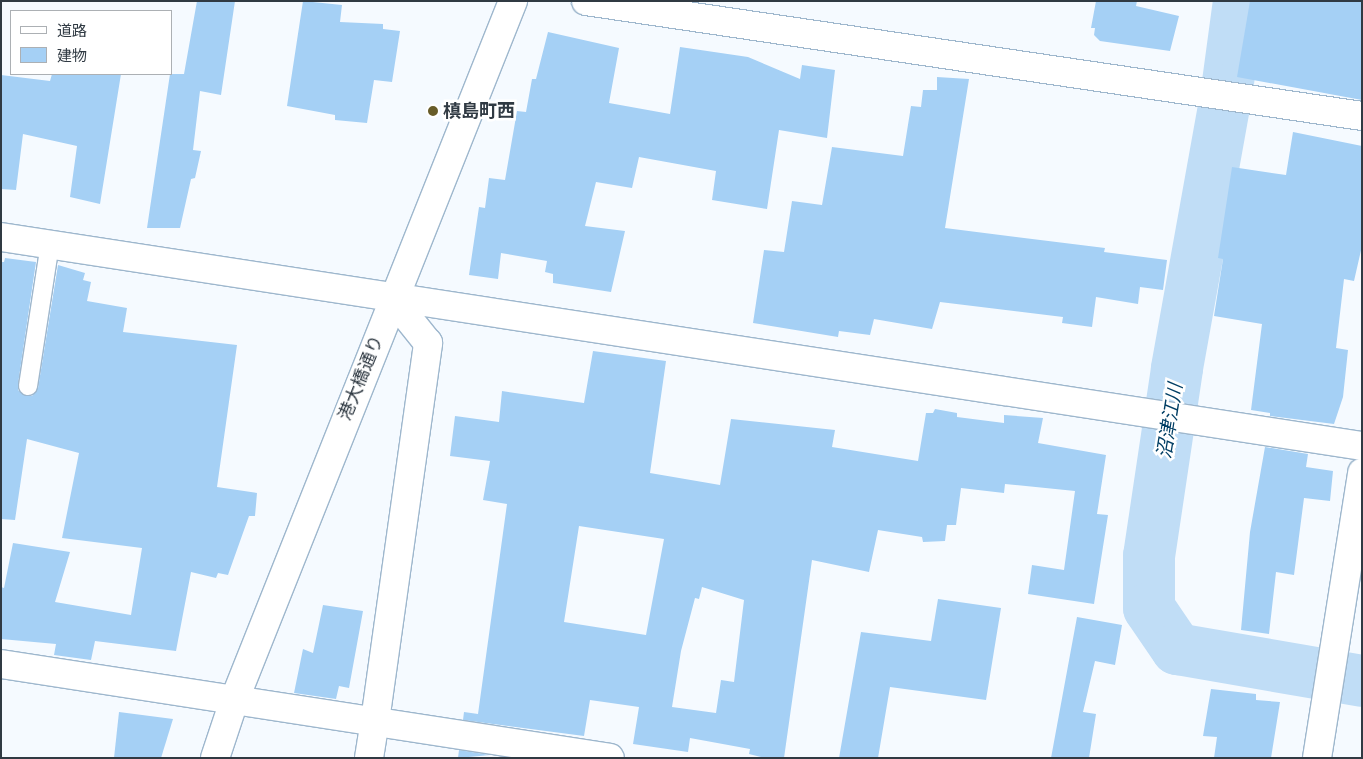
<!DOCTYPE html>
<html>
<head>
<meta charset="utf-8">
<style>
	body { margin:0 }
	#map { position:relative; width:1363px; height:759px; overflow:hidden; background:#f5faff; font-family:"PT Sans Narrow","Noto Sans JP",sans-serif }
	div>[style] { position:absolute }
	.river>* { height:52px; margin:-26px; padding:0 26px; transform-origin:26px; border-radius:26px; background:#c0ddf6 }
	.building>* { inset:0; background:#a5d0f5 }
	.roads { filter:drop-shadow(1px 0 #9eb7cd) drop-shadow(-1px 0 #9eb7cd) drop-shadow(0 1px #9eb7cd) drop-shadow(0 -1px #9eb7cd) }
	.service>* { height:18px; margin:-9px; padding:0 9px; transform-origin:9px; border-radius:9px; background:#fff }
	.minor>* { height:28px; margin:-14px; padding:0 14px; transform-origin:14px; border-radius:14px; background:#fff }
	.tertiary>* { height:28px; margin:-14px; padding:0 14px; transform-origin:14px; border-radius:14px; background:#fff }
	.dots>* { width:14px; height:14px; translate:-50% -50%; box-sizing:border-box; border:2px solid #fff; border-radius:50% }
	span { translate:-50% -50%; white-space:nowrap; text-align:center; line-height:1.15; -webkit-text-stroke:5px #fff; paint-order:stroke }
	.poi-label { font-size:18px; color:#303a43; font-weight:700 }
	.left { translate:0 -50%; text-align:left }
	.street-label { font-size:18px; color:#303a43 }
	.water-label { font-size:19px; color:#003e64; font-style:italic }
	.frame { position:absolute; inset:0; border:2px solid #303a43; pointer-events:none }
	.legend { position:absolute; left:10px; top:10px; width:162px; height:65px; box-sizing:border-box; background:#fff; border:1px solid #acb0b4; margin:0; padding:6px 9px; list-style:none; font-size:15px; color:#303a43 }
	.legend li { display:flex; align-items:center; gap:10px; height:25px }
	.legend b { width:25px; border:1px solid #acb0b4 }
</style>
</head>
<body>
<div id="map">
	<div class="river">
		<div style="left:1239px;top:1px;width:90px;rotate:97.7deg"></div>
		<div style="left:1227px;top:90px;width:283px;rotate:100.2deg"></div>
		<div style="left:1177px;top:369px;width:189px;rotate:98.5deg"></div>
		<div style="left:1149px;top:556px;width:52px;rotate:90deg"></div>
		<div style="left:1149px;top:608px;width:50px;rotate:55.7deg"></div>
		<div style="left:1177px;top:649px;width:188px;rotate:9.8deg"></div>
	</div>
	<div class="building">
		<div style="clip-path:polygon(197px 1px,235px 1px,221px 95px,200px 91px,193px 150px,201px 151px,195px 178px,191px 179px,180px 228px,147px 228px,170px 74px,184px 74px)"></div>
		<div style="clip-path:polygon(303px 1px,342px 5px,340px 22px,383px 24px,383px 29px,400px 31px,392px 82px,374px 80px,367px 123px,335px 120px,335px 115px,287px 106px)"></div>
		<div style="clip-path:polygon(1096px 1px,1137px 1px,1136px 6px,1179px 16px,1170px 51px,1100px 41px,1094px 35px,1095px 28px,1091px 28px)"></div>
		<div style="clip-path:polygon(1250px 1px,1362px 1px,1362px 100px,1237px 77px)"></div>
		<div style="clip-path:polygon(548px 32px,619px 48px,609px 103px,670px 114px,680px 47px,748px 57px,800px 79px,802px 65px,835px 70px,827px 138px,779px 130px,767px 209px,712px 200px,716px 171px,639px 157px,632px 188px,596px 182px,585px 226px,625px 231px,611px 292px,553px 283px,553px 274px,545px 272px,547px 261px,501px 253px,498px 279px,469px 275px,479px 207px,485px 208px,489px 178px,505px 180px,517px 111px,526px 112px,532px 79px,536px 79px)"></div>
		<div style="clip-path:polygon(52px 74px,121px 74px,100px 204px,70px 197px,77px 146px,23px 134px,16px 190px,1px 189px,1px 75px,50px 81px)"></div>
		<div style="clip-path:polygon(937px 77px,969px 79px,945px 228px,1105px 248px,1104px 252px,1167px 260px,1163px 290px,1140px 287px,1138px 304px,1096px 297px,1092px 327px,1062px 323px,1063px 317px,940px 302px,932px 329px,874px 319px,870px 335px,839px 331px,838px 337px,753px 323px,764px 250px,784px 252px,792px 201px,822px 205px,832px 147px,903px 156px,911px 106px,921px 107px,923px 90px,937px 90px)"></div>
		<div style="clip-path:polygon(1293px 132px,1362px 146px,1362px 246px,1354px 281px,1344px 279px,1336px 348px,1348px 350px,1343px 397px,1334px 424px,1270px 416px,1270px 413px,1251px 410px,1262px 324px,1214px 316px,1223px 259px,1218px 258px,1232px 167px,1286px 175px)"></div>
		<div style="clip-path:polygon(5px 258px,36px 262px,18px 384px,18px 390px,26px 396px,32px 396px,38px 388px,58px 265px,85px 273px,83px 280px,91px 282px,87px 301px,127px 308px,123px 332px,237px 345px,217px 487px,257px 493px,255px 516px,249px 516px,228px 575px,218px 573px,216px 578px,191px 572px,176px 651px,95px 641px,91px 660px,54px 655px,56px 644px,1px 639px,1px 587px,4px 588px,13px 543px,70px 552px,55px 602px,131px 615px,142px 548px,62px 538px,79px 453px,27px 439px,15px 520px,1px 519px,1px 262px,4px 262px)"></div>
		<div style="clip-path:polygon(evenodd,593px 351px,666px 361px,650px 473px,720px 485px,731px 419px,835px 430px,832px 447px,918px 461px,926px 413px,933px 413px,935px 409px,957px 413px,957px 417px,1004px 423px,1004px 415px,1043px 418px,1038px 443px,1106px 455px,1097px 514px,1108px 515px,1094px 604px,1028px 594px,1032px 565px,1064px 570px,1075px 491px,1005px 484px,1004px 493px,961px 488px,956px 525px,947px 525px,945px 541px,923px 542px,922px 537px,878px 530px,869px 572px,812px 560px,784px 758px,765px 758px,749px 754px,750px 749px,690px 738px,688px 752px,633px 744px,639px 707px,590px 700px,584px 736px,463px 720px,464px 712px,478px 714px,507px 504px,483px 500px,490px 461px,450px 456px,455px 416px,499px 422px,502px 391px,584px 403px,593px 351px,579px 526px,664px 539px,646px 635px,564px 622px,579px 526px,593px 351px,702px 587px,744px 600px,734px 682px,721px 680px,716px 713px,672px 707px,681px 651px,695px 598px,699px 599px,702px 587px)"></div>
		<div style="clip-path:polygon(1265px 447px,1308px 454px,1306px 467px,1333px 471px,1330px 501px,1304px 498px,1294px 575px,1276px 572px,1269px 634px,1241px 630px,1250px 532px)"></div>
		<div style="clip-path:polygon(938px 599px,1001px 608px,986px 700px,890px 687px,878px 758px,839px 758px,861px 632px,931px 641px)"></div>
		<div style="clip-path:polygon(323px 605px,363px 611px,349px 688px,339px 686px,336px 699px,294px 693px,303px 649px,313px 653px)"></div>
		<div style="clip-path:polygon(1077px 617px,1122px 625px,1115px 665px,1095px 661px,1083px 712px,1096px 714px,1089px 758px,1051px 758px)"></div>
		<div style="clip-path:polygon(1211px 689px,1256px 694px,1256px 700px,1280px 702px,1271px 758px,1214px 758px,1217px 737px,1203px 736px)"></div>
		<div style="clip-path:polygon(119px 712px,173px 719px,161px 758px,114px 758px)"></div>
		<div style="clip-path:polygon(459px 750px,490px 755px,458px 758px)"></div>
	</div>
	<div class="roads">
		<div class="service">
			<div style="left:28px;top:386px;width:144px;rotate:-81.2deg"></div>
		</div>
		<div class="minor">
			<div style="left:586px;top:1px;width:784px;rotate:8.43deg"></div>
			<div style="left:1px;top:237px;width:1377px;rotate:8.73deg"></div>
			<div style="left:1px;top:664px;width:616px;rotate:8.77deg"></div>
			<div style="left:375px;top:721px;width:382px;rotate:-82deg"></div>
			<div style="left:428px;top:343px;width:58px;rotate:-128.7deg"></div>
		</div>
		<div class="tertiary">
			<div style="left:215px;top:758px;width:60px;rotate:-71.6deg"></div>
			<div style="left:234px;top:701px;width:754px;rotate:-68.27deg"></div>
			<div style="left:369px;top:758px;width:37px;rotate:-81deg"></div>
			<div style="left:1317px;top:758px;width:289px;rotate:-81deg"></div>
		</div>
	</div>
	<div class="dots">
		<div style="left:433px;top:111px;background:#675c29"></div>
	</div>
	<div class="poi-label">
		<span class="left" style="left:443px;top:111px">槙島町西</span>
	</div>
	<div class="street-label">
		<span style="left:361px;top:378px;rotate:-68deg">港大橋通り</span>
	</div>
	<div class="water-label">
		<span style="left:1170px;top:421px;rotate:-81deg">沼津江川</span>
	</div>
	<div class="frame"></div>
	<ul class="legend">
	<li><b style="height:6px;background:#fff"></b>道路</li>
	<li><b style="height:14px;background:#a5d0f5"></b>建物</li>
	</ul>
</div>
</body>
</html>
